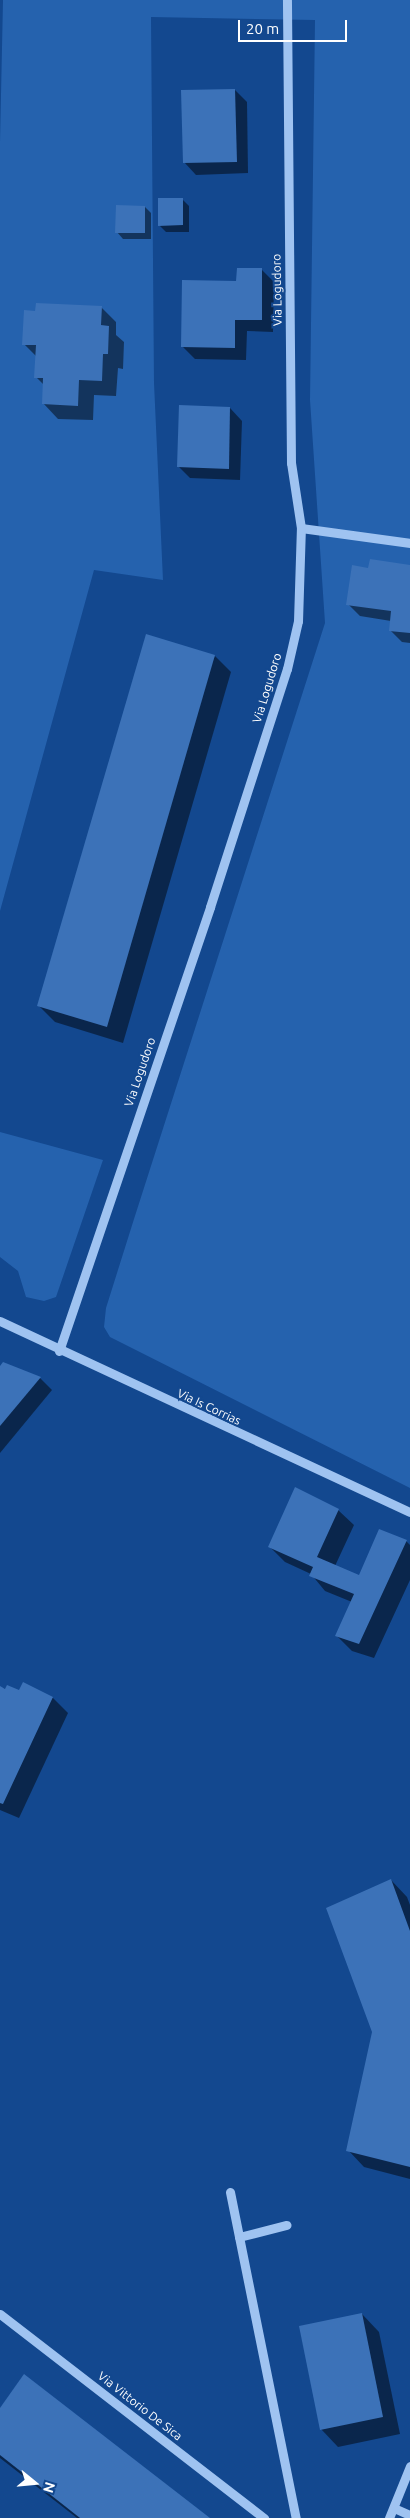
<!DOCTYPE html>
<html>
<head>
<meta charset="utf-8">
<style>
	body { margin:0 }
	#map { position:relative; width:410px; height:2518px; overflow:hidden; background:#13488f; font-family:Ubuntu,sans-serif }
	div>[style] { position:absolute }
	.green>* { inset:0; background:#2562ae }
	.shadow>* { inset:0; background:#0007 }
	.building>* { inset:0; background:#3c72b8 }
	.minor>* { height:9px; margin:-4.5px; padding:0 4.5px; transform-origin:4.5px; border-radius:4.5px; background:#9fc3f1 }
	span { translate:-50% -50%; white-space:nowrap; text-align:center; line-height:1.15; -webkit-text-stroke:4px #13488f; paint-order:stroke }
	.street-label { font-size:12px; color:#fff }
	.north { position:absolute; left:10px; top:2458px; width:50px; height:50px; -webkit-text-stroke:4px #13488f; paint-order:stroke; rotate:107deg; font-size:14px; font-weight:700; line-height:20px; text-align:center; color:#fff }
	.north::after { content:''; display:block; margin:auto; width:18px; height:22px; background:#fff; clip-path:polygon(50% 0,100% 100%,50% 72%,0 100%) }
	.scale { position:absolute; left:238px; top:20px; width:109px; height:22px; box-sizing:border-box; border:2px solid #fff; border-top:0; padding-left:6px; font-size:15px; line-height:18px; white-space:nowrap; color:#fff; -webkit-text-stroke:4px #13488f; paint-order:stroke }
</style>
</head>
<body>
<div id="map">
	<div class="green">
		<div style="clip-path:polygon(3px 0,410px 0,410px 1488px,110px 1337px,104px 1327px,106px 1308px,134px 1219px,325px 623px,310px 400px,315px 20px,151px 17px,154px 383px,163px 580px,94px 570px,0 911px,0 142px)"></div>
		<div style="clip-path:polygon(0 1132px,103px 1160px,56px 1297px,44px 1301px,26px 1297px,18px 1271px,0 1257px)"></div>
	</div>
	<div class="shadow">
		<div style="clip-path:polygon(235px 90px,247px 102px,248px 173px,196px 175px,184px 162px)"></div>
		<div style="clip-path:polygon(182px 199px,189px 206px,189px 232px,166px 232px,160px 226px)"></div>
		<div style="clip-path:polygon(145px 207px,151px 213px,151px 239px,123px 239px,117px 232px)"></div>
		<div style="clip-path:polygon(262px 270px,274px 282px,273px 332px,247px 331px,246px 360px,195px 359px,183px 347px,238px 282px)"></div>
		<div style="clip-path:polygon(101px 307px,116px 322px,116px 335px,124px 342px,123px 369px,118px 368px,116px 396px,94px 395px,93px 420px,58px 419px,43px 403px,44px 385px,36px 377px,37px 357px,24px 344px)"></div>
		<div style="clip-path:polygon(230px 408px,242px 421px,240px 480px,190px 478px,178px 466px)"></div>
		<div style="clip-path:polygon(410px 566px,410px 643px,402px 642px,390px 630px,391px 621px,360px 616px,348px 604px,369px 569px)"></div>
		<div style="clip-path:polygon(215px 656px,231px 672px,123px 1043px,55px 1022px,38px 1005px)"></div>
		<div style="clip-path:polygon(0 1368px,40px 1378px,52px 1390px,0 1453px)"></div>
		<div style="clip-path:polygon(338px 1510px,354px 1525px,335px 1566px,360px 1577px,406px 1541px,410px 1545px,410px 1580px,374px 1658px,352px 1651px,337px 1636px,352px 1602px,325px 1591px,311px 1574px,285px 1562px,270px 1547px)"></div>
		<div style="clip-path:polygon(0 1688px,53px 1698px,68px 1713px,19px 1818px,0 1810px)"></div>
		<div style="clip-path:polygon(391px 1880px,407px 1897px,410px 1905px,410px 2179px,364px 2167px,348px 2150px,374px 2032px)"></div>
		<div style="clip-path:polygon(362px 2314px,379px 2332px,400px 2434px,338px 2447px,321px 2429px)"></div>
		<div style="clip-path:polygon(0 2410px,208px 2518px,77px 2518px,0 2458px)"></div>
	</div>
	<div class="building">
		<div style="clip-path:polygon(235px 89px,237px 162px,183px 163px,181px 90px)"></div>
		<div style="clip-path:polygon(158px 198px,183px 198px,183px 225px,158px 226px)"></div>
		<div style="clip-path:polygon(116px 205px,145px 206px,145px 233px,115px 233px)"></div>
		<div style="clip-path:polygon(237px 268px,262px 268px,262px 320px,235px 320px,235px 348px,181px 347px,182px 280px,236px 281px)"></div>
		<div style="clip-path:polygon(36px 303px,102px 306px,101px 325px,109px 326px,108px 354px,103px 354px,102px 381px,79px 380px,78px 406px,42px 404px,43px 378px,34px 378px,36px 345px,22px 345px,24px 310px,35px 311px)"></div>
		<div style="clip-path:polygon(179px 405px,230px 407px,229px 469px,177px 467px)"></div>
		<div style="clip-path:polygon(370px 559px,410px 565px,410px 633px,389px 631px,391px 611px,346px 605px,352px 565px,368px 568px)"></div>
		<div style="clip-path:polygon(146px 634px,215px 655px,107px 1027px,37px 1006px)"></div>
		<div style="clip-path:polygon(3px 1362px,41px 1377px,0 1426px,0 1366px)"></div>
		<div style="clip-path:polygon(295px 1487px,339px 1509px,317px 1557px,359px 1575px,379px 1529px,407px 1540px,359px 1644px,335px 1636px,354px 1594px,309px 1576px,313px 1567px,268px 1547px)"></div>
		<div style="clip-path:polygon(23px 1682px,53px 1697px,3px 1804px,0 1803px,0 1686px,5px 1689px,7px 1685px,19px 1690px)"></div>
		<div style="clip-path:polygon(391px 1879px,410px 1931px,410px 2167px,346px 2151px,372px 2032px,326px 1908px)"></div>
		<div style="clip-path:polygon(362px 2313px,383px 2417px,320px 2430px,299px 2326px)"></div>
		<div style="clip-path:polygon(24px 2374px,210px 2518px,80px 2518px,0 2455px,0 2408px)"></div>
	</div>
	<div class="minor">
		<div style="left:301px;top:528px;width:110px;rotate:7.8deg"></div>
		<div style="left:0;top:1321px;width:452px;rotate:25deg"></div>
		<div style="left:59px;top:1351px;width:469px;rotate:-71.2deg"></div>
		<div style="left:210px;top:907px;width:250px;rotate:-72.1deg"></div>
		<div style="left:287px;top:669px;width:49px;rotate:-77.1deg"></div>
		<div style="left:298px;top:621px;width:93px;rotate:-88.2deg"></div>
		<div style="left:301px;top:528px;width:66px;rotate:-98.7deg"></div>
		<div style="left:291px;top:463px;width:463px;rotate:-90.5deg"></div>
		<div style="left:230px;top:2192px;width:333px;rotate:78.6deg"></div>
		<div style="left:239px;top:2237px;width:49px;rotate:-14.3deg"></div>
		<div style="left:0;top:2314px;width:334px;rotate:37.7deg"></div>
		<div style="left:394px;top:2508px;width:17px;rotate:24deg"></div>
		<div style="left:389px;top:2518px;width:56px;rotate:-68deg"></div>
	</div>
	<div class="street-label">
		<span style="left:277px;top:290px;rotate:-91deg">Via Logudoro</span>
		<span style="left:267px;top:688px;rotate:-73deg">Via Logudoro</span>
		<span style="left:140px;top:1072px;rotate:-71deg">Via Logudoro</span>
		<span style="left:209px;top:1407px;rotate:25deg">Via Is Corrias</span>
		<span style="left:140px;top:2406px;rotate:38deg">Via Vittorio De Sica</span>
	</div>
	<div class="north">N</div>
	<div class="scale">20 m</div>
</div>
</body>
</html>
